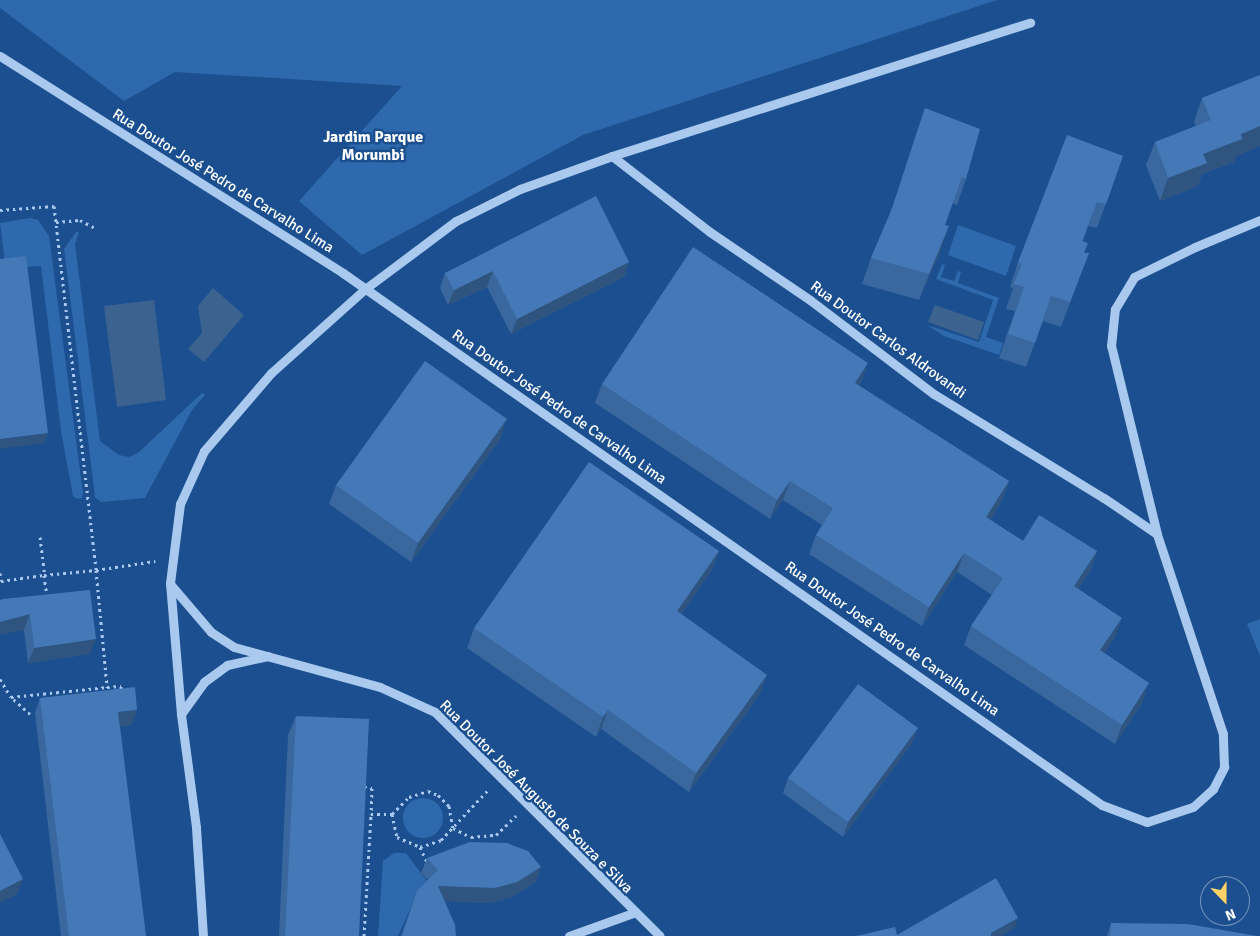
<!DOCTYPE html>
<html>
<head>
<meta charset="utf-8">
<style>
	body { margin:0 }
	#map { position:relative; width:1260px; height:936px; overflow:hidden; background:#1b4f8f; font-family:Signika,sans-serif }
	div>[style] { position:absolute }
	.green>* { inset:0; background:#2e69ad }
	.round { border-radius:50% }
	.water>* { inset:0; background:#3c6290 }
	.path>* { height:3px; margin-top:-1.5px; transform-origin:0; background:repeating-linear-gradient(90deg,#a9c9ee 0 2.5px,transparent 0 6.5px) }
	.minor>* { height:9px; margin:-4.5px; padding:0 4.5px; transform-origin:4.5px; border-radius:4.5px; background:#a9c9ee }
	.wall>* { inset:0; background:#3a679d }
	.shaded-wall>* { inset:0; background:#305480 }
	.building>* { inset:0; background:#4478b7 }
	span { translate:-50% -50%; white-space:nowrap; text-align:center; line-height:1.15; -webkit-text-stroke:5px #1b4f8f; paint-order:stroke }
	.street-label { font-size:15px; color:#fff }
	.neighbourhood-label { font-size:16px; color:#fff; font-weight:700 }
	.north { position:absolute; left:1200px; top:876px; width:50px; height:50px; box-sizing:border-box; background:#1b4f8f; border:1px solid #7695bc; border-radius:50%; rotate:158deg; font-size:14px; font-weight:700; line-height:20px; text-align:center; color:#fff }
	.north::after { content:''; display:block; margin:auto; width:18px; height:22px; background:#ffd166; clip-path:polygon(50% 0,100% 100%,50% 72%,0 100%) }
</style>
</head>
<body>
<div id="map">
	<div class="green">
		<div style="clip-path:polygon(0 0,997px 0,583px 135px,362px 255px,299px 201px,402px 86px,175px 72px,124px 101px,0 8px)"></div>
		<div style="clip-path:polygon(30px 218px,38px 220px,49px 236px,83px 493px,82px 498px,77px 499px,73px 496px,61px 431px,41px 266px,24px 267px,5px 262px,0 223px)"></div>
		<div style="clip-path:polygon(958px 225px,1016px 246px,1006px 276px,948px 255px)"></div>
		<div style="clip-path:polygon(76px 232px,79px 232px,75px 244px,100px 441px,119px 455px,129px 457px,138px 453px,202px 393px,205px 395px,192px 410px,145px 498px,101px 502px,95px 497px,64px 249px)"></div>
		<div style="clip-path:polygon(942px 264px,945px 265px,941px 277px,954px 281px,958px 271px,961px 272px,958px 283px,999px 298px,986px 337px,1003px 343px,999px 355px,944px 336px,927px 325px,979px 342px,993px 300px,936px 279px)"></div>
		<div style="clip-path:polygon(1260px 619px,1260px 656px,1247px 624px)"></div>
		<div class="round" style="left:403px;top:798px;width:40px;height:40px"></div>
		<div style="clip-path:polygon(394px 853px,406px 853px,432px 888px,417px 894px,398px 936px,378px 936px,383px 861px)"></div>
	</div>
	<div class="water">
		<div style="clip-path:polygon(213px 288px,244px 315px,204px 362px,188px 349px,202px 333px,198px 306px)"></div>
		<div style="clip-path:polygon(154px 300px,166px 400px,117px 407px,104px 306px)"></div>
		<div style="clip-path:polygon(935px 305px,984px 322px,978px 340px,928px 322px)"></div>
	</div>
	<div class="path">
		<div style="left:0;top:210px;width:54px;rotate:-4.2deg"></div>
		<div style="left:54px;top:206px;width:366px;rotate:83.4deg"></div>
		<div style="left:96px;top:570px;width:60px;rotate:-8.7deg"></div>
		<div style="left:56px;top:222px;width:24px;rotate:-5deg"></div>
		<div style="left:80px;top:220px;width:19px;rotate:28deg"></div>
		<div style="left:40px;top:537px;width:38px;rotate:83deg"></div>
		<div style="left:0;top:573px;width:8px;rotate:83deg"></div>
		<div style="left:1px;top:581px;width:43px;rotate:-7.9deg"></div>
		<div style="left:47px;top:597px;width:22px;rotate:-98deg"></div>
		<div style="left:44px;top:575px;width:52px;rotate:-5.5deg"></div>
		<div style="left:96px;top:570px;width:118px;rotate:84.6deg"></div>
		<div style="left:107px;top:687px;width:14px;rotate:-4deg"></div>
		<div style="left:121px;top:686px;width:5px;rotate:90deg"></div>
		<div style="left:0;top:679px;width:21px;rotate:59deg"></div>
		<div style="left:30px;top:714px;width:25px;rotate:-138deg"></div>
		<div style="left:11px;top:697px;width:97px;rotate:-5.9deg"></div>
		<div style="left:364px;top:787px;width:8px;rotate:7deg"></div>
		<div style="left:372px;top:788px;width:26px;rotate:92deg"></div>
		<div style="left:392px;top:814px;width:24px;rotate:-45deg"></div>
		<div style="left:409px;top:797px;width:20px;rotate:-18deg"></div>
		<div style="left:428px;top:791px;width:11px;rotate:22deg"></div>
		<div style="left:438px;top:795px;width:16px;rotate:45deg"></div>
		<div style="left:449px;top:806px;width:22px;rotate:80deg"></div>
		<div style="left:453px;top:828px;width:20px;rotate:27deg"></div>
		<div style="left:471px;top:837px;width:25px;rotate:-5deg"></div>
		<div style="left:496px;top:835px;width:28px;rotate:-44deg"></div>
		<div style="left:420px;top:847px;width:17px;rotate:65deg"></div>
		<div style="left:364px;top:936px;width:122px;rotate:-86.7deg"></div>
		<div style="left:371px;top:814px;width:21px"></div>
		<div style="left:392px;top:814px;width:24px;rotate:78deg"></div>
		<div style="left:397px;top:837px;width:25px;rotate:23deg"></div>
		<div style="left:420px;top:847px;width:22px;rotate:-18deg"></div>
		<div style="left:441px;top:840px;width:69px;rotate:-46.8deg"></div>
	</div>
	<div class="minor">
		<div style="left:0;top:56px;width:406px;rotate:32.3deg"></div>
		<div style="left:343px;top:273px;width:927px;rotate:35.03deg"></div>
		<div style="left:1102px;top:805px;width:48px;rotate:20.7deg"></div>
		<div style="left:1147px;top:822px;width:48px;rotate:-18.1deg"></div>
		<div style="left:1193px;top:807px;width:27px;rotate:-42deg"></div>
		<div style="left:1213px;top:789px;width:25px;rotate:-63deg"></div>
		<div style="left:1224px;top:767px;width:33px;rotate:-92deg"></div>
		<div style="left:1223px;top:734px;width:211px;rotate:-108.3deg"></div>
		<div style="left:1157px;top:534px;width:194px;rotate:-103.7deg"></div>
		<div style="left:1111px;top:346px;width:37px;rotate:-84deg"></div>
		<div style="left:1115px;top:309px;width:37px;rotate:-59deg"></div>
		<div style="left:1134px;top:277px;width:68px;rotate:-26.2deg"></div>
		<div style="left:1195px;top:247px;width:70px;rotate:-22.6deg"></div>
		<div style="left:612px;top:156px;width:124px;rotate:37.8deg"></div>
		<div style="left:710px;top:232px;width:121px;rotate:34.2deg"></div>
		<div style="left:810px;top:300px;width:156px;rotate:37.2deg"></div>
		<div style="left:934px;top:394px;width:199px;rotate:31.5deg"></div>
		<div style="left:1104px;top:498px;width:64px;rotate:34.2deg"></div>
		<div style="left:170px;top:584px;width:63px;rotate:49.5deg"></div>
		<div style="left:211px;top:632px;width:27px;rotate:33deg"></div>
		<div style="left:234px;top:647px;width:151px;rotate:15.3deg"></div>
		<div style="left:380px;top:687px;width:60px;rotate:24.4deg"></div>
		<div style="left:435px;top:712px;width:317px;rotate:44.9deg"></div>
		<div style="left:181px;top:714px;width:39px;rotate:-54deg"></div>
		<div style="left:204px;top:682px;width:29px;rotate:-36deg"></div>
		<div style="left:227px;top:665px;width:42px;rotate:-12.4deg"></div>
		<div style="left:203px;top:936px;width:109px;rotate:-93.7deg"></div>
		<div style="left:196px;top:827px;width:114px;rotate:-97.6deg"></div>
		<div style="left:181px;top:714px;width:131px;rotate:-94.8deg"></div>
		<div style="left:170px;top:583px;width:80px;rotate:-82.8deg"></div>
		<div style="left:180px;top:504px;width:58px;rotate:-65.6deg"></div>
		<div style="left:204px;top:451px;width:103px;rotate:-49.3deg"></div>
		<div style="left:271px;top:373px;width:126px;rotate:-41.8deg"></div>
		<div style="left:365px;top:289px;width:114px;rotate:-36.8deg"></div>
		<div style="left:456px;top:221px;width:72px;rotate:-26.6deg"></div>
		<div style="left:520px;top:189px;width:98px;rotate:-19.7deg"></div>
		<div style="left:612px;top:156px;width:439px;rotate:-17.7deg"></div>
		<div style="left:569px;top:936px;width:68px;rotate:-19.8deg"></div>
	</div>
	<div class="wall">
		<div style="clip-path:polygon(1260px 75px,1260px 146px,1236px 156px,1234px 162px,1202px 174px,1198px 186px,1160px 201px,1146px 165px,1155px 142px,1196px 126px,1194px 122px,1202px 98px)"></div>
		<div style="clip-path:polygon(925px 108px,966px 179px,957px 205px,952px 203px,945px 225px,940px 252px,919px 300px,862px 284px,871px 258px,889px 217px,916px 134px)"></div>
		<div style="clip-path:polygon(1123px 156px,1097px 228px,1088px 226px,1083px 241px,1084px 253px,1089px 253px,1061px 327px,1043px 321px,1026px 367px,999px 358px,1015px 311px,1006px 309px,1013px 288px,1010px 287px,1018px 262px)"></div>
		<div style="clip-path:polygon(629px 262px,624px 277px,511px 334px,487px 287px,448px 305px,440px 288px,445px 273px)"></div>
		<div style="clip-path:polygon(861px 382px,859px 386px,1009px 481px,1002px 501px,990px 520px,1023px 541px,1097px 551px,1090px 571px,1078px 589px,1115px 637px,1104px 653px,1142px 703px,1115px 744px,964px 645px,971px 626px,992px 595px,957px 572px,922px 626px,809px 554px,816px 535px,822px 525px,783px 500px,770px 519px,595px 403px,602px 384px)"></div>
		<div style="clip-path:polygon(500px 439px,411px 562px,329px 504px,336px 485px)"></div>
		<div style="clip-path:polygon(719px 551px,712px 570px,681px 614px,760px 694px,689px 792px,601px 729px,596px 737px,467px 648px,474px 628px)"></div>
		<div style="clip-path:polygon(90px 590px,90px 654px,28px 663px,24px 630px,0 600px)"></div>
		<div style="clip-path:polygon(40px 698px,132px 725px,120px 726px,146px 936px,61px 936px,35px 713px)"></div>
		<div style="clip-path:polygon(296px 716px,359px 936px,279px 936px,288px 735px)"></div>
		<div style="clip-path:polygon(912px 743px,843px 837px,783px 793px,788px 778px)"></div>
		<div style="clip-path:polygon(427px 858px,536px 882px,512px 897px,490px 903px,445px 901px,456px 936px,401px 936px,417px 891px,428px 880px,421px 873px)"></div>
		<div style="clip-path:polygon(1111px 923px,1257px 936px,1107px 936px)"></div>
	</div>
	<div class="shaded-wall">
		<div style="clip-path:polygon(1260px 126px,1260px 146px,1236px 156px,1234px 162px,1202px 174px,1198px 186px,1160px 201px,1168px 178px,1203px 154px,1241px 134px)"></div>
		<div style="clip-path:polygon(949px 226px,940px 252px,919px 300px,929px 274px)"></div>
		<div style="clip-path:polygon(629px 262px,624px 277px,511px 334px,517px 319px)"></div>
		<div style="clip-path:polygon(493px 271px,487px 287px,448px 305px,454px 290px)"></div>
		<div style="clip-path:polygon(868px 363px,861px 382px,848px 403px,855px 383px)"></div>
		<div style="clip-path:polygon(507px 419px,500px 439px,411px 562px,418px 543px)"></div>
		<div style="clip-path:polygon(48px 433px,44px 443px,0 449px,0 439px)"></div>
		<div style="clip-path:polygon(790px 481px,783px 500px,770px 519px,777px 500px)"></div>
		<div style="clip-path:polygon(1009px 481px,1002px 501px,979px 537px,986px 517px)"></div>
		<div style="clip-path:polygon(719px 551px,712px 570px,670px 630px,677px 611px)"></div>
		<div style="clip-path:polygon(1097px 551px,1090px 571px,1067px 606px,1074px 586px)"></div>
		<div style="clip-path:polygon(964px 553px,957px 572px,922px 626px,929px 607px)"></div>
		<div style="clip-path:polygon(30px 614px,24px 630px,0 635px,0 622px)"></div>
		<div style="clip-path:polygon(1122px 618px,1115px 637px,1093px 670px,1100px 650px)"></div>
		<div style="clip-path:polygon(96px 639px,90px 654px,28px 663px,34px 648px)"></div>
		<div style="clip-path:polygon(767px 675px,760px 694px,689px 792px,696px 773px)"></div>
		<div style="clip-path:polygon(1149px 683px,1142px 703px,1115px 744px,1122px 725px)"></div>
		<div style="clip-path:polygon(137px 710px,132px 725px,113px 727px,118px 712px)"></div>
		<div style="clip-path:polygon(608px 710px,601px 729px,596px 737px,603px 717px)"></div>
		<div style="clip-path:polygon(918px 728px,912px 743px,843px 837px,848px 822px)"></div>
		<div style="clip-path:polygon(541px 867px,536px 882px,512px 897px,490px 903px,432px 901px,438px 886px)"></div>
		<div style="clip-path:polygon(23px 879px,17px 894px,0 903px,0 891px)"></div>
		<div style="clip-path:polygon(1018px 918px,1015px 928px,1001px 936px,991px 936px,991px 933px)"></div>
	</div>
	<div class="building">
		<div style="clip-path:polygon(1260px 75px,1260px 126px,1241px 134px,1242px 139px,1203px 154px,1207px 163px,1168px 178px,1155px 142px,1211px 120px,1202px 98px)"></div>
		<div style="clip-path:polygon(925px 108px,980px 129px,966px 179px,962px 177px,945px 225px,949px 226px,929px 274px,871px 258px,893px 206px)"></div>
		<div style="clip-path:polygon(1067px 135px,1123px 156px,1106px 204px,1097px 202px,1082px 241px,1088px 243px,1084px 253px,1089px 253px,1070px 302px,1051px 296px,1035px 343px,1008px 334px,1024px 287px,1014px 284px,1022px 264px,1018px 262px)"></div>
		<div style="clip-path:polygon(596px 196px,629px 262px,517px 319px,493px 271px,454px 290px,445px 273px)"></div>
		<div style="clip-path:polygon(693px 247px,868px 363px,855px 383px,1009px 481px,986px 517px,1023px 541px,1039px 515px,1097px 551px,1074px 586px,1122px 618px,1100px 650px,1149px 683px,1122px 725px,971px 626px,1003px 578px,964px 553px,929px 607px,816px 535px,833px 508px,790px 481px,777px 500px,602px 384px)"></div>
		<div style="clip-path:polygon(26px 256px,48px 433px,0 439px,0 259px)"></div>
		<div style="clip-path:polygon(425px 361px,507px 419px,418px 543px,336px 485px)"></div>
		<div style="clip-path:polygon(589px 462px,719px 551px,677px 611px,767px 675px,696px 773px,608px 710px,603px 717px,474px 628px)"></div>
		<div style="clip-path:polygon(90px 590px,96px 639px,34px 648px,30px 614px,0 622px,0 600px,3px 599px)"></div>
		<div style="clip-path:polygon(858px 684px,918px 728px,848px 822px,788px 778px)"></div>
		<div style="clip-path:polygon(135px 687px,137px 710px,118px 712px,146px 936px,69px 936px,40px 698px)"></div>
		<div style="clip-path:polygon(296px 716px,369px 719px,359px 936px,285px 936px)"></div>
		<div style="clip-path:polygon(0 834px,23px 879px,0 891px)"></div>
		<div style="clip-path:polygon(470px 842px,507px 843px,528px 851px,541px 867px,517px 882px,495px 888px,438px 886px,455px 925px,456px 936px,402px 936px,417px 891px,438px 870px,427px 858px)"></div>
		<div style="clip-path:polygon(996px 878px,1018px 918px,991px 933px,991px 936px,856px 936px,895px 927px,897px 935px)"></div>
		<div style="clip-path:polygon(1111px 923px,1188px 924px,1257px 936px,1110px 936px)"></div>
	</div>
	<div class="street-label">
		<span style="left:223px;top:181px;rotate:32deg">Rua Doutor José Pedro de Carvalho Lima</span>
		<span style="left:888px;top:340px;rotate:36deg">Rua Doutor Carlos Aldrovandi</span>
		<span style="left:559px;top:407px;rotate:35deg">Rua Doutor José Pedro de Carvalho Lima</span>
		<span style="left:892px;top:639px;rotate:35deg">Rua Doutor José Pedro de Carvalho Lima</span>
		<span style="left:536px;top:797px;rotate:45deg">Rua Doutor José Augusto de Souza e Silva</span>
	</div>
	<div class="neighbourhood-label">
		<span style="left:373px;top:146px">Jardim Parque<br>Morumbi</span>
	</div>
	<div class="north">N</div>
</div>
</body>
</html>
